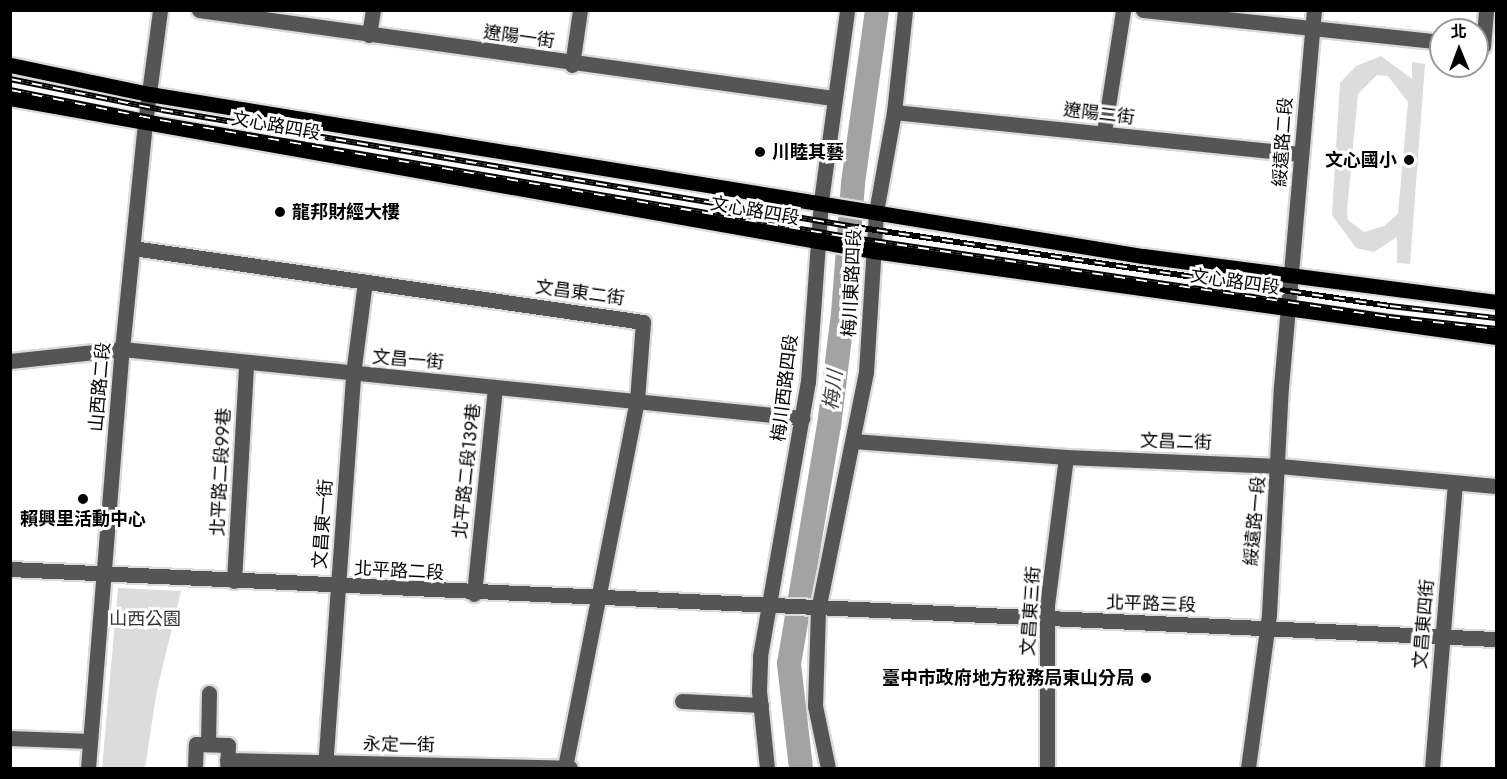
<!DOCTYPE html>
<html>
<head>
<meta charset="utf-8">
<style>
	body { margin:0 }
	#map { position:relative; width:1507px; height:779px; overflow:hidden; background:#fff; font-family:Jost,"Noto Sans TC",sans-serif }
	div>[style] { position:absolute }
	.green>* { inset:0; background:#dcdcdc }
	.river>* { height:24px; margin:-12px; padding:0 12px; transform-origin:12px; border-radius:12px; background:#a3a3a3 }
	.roads { filter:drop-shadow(2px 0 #dbdbdb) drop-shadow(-2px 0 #dbdbdb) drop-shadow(0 2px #dbdbdb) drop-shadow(0 -2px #dbdbdb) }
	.minor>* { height:15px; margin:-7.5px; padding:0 7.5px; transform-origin:7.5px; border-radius:7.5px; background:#555 }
	.major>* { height:15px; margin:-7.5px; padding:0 7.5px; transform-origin:7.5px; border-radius:7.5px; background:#000 }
	.rail>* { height:6px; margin-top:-3px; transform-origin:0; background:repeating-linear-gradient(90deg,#fff 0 11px,#000 0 22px); box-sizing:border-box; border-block:2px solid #000 }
	.dots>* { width:16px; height:16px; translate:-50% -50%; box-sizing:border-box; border:3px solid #fff; border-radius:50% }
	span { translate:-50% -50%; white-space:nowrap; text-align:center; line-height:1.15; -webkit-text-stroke:6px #fff; paint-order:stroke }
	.street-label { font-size:18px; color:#000 }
	.poi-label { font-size:18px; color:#000; font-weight:700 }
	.left { translate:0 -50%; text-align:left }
	.right { translate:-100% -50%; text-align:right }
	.park-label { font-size:18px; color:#333 }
	.water-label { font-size:20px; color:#444; font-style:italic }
	.frame { position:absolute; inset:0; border:12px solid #000; pointer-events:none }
	.north { position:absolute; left:1429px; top:18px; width:60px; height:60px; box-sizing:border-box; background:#fff; border:2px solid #999; border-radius:50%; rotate:359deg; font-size:16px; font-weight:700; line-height:24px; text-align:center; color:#000 }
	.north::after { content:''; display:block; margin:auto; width:21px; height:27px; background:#000; clip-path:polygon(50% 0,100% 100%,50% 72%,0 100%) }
</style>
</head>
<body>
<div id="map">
	<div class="green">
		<div style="clip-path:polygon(evenodd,1381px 56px,1412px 79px,1412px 62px,1425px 64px,1410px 264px,1397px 263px,1397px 237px,1374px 252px,1356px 248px,1332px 215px,1340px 83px,1356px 66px,1381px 56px,1377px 75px,1388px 76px,1408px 102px,1398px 214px,1384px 226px,1364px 232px,1348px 220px,1347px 211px,1358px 94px,1377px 75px)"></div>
		<div style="clip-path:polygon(118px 588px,181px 591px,157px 690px,145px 768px,102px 768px)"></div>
	</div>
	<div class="river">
		<div style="left:801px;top:768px;width:105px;rotate:-96.6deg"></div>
		<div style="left:789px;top:664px;width:241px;rotate:-80.5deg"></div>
		<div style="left:829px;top:426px;width:113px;rotate:-82.9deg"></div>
		<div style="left:843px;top:314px;width:131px;rotate:-85.6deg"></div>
		<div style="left:853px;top:183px;width:175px;rotate:-82.1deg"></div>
	</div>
	<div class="roads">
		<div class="minor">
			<div style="left:199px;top:10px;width:640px;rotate:7.9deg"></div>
			<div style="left:1143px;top:10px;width:300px;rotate:6.1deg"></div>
			<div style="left:369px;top:35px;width:25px;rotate:-81deg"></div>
			<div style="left:1483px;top:46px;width:36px;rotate:-85deg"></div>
			<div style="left:572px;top:65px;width:56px;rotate:-81.7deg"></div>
			<div style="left:894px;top:112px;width:408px;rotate:5.9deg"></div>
			<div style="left:1104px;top:132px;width:123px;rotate:-81.1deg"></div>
			<div style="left:133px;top:248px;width:515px;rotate:8.26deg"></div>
			<div style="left:643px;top:322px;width:78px;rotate:94.4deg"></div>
			<div style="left:637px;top:400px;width:375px;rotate:101.1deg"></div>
			<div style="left:10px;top:361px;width:113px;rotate:-6.1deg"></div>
			<div style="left:122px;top:349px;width:684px;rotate:5.79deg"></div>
			<div style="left:853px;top:441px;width:214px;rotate:4.3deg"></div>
			<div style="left:1066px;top:457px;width:213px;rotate:2.4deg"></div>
			<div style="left:1279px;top:466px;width:218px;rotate:5.3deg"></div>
			<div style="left:10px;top:569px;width:1488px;rotate:2.7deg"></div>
			<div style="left:234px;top:581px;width:216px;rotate:-86.8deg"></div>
			<div style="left:474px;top:594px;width:208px;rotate:-84.2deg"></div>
			<div style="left:682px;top:701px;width:79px;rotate:2.9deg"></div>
			<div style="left:10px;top:738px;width:79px;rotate:2.2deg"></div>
			<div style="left:208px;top:744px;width:51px;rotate:-88.9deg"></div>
			<div style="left:227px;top:760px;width:343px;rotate:1.3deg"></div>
			<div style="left:88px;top:768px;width:420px;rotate:-85.4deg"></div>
			<div style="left:122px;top:349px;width:227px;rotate:-84.2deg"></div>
			<div style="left:145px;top:123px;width:114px;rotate:-82.4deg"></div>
			<div style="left:195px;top:768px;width:24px;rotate:-88deg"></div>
			<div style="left:196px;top:744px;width:32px;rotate:2deg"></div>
			<div style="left:228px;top:745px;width:23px;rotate:92deg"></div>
			<div style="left:325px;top:768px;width:395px;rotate:-85.9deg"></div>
			<div style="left:353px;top:374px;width:93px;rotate:-82.6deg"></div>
			<div style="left:767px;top:768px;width:77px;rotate:-95.9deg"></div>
			<div style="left:759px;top:691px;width:35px;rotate:-88deg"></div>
			<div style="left:760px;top:656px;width:278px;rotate:-80.1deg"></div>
			<div style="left:808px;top:382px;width:181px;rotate:-85.9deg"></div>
			<div style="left:821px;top:201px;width:193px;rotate:-82.2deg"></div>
			<div style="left:828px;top:768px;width:63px;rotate:-101.8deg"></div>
			<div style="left:815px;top:706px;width:96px;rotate:-88.2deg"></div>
			<div style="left:818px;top:610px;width:243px;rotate:-78.6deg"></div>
			<div style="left:866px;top:372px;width:160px;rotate:-86.4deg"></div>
			<div style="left:876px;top:212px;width:102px;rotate:-79.8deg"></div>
			<div style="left:894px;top:112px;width:103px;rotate:-83.8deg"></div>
			<div style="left:1047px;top:768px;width:163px;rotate:-90deg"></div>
			<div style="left:1047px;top:605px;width:149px;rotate:-82.7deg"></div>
			<div style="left:1248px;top:768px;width:155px;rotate:-82.2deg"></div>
			<div style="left:1269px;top:614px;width:227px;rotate:-87deg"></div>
			<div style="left:1281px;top:387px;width:378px;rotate:-85deg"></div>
			<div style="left:1432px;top:768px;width:286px;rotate:-85.4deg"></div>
		</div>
		<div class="major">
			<div style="left:10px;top:65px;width:142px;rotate:11.8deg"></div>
			<div style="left:149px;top:94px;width:1007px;rotate:9.26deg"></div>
			<div style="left:1143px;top:256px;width:356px;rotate:7.4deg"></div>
			<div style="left:10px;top:98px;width:876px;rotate:10.05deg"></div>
			<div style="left:873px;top:251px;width:629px;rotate:7.86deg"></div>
		</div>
	</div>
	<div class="rail">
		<div style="left:10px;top:79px;width:155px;rotate:11.5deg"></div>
		<div style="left:162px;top:110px;width:703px;rotate:9.58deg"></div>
		<div style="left:855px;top:227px;width:541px;rotate:8.4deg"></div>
		<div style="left:1390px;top:306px;width:107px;rotate:6.5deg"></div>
		<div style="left:10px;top:90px;width:153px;rotate:11.3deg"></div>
		<div style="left:160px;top:120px;width:703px;rotate:9.66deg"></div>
		<div style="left:853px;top:238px;width:542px;rotate:8.38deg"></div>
		<div style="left:1389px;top:317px;width:108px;rotate:6.4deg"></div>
	</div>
	<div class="dots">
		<div style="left:760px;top:152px;background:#000"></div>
		<div style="left:1409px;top:160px;background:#000"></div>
		<div style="left:280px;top:212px;background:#000"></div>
		<div style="left:83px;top:499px;background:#000"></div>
		<div style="left:1146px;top:678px;background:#000"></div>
	</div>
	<div class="street-label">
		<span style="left:519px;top:37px;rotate:8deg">遼陽一街</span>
		<span style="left:1099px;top:114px;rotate:7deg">遼陽二街</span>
		<span style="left:276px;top:126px;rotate:10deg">文心路四段</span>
		<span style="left:1283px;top:142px;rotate:-86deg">綏遠路二段</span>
		<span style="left:755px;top:211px;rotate:10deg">文心路四段</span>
		<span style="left:1235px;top:282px;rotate:8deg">文心路四段</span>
		<span style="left:852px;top:283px;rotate:-87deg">梅川東路四段</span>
		<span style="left:580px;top:293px;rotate:8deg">文昌東二街</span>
		<span style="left:408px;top:360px;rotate:5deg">文昌一街</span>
		<span style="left:100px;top:387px;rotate:-85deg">山西路二段</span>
		<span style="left:785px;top:388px;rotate:-83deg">梅川西路四段</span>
		<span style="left:1176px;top:442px;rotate:2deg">文昌二街</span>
		<span style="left:467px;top:471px;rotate:-84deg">北平路二段139巷</span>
		<span style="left:221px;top:472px;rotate:-87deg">北平路二段99巷</span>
		<span style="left:1255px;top:521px;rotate:-85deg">綏遠路一段</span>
		<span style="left:323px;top:524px;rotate:-86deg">文昌東一街</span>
		<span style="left:399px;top:571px;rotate:3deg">北平路二段</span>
		<span style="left:1151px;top:604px;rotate:2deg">北平路三段</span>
		<span style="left:1031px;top:611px;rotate:-86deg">文昌東三街</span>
		<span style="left:1424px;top:624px;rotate:-85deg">文昌東四街</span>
		<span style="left:399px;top:745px;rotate:1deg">永定一街</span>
	</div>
	<div class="poi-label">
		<span class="left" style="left:772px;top:152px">川睦其藝</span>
		<span class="right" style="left:1397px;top:160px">文心國小</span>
		<span class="left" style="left:292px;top:212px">龍邦財經大樓</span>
		<span style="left:83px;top:519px">賴興里活動中心</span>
		<span class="right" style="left:1134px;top:678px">臺中市政府地方稅務局東山分局</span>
	</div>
	<div class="park-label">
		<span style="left:145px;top:619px">山西公園</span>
	</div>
	<div class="water-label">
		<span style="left:833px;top:390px;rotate:-83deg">梅川</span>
	</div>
	<div class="frame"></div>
	<div class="north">北</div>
</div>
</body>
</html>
